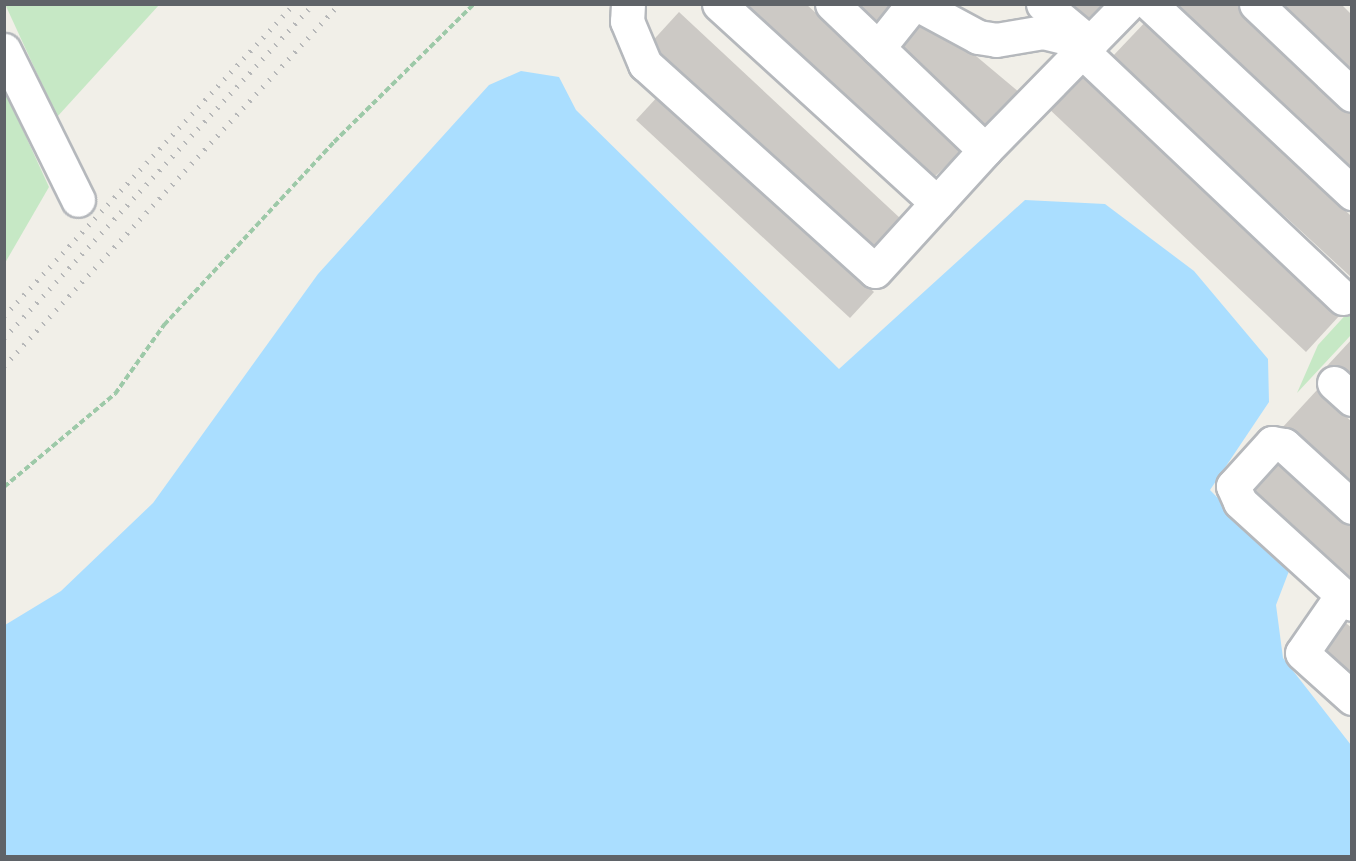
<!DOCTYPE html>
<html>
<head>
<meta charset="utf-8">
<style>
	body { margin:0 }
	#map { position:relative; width:1356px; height:861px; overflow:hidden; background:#f1efe8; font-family:"Open Sans",sans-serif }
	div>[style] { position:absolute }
	.green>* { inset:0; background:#c6e8c5 }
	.water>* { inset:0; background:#aadeff }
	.building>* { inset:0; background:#ccc9c5 }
	.path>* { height:4px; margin-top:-2px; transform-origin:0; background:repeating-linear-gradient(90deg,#9dc9a8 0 6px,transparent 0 9px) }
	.roads { filter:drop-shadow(2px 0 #b5b8bc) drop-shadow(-2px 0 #b5b8bc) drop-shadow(0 2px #b5b8bc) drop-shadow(0 -2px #b5b8bc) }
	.minor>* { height:33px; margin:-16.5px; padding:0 16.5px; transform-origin:16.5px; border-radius:16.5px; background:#fff }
	.rail>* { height:4.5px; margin-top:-2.25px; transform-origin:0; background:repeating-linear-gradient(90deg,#b6b7b8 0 1.5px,transparent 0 9.5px) }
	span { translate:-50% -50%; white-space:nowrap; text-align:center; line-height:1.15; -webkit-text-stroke:4.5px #fff; paint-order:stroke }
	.frame { position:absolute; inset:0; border:6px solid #5f6368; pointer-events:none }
</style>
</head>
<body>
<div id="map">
	<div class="green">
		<div style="clip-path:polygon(5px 4px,159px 4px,159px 5px,57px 117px)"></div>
		<div style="clip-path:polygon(5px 91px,49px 187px,5px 263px,4px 263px)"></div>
		<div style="clip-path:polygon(1351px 309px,1351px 335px,1297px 393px,1318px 345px)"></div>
	</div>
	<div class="water">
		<div style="clip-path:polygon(521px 71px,559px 77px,576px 110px,839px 369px,1025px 200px,1105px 204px,1194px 271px,1268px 359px,1269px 402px,1210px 490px,1289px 571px,1276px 605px,1283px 658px,1351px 745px,1351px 856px,5px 856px,5px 625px,61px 591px,153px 503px,318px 274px,489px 85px)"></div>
	</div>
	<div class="building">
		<div style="clip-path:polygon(734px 4px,806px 4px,965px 148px,931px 180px)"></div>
		<div style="clip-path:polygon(847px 4px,889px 4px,893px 7px,874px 29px)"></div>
		<div style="clip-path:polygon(1061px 4px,1108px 4px,1087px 28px)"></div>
		<div style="clip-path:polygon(1172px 4px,1237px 4px,1352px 111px,1352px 169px)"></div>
		<div style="clip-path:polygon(1270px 4px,1341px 4px,1352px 15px,1352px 83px)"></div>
		<div style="clip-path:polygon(679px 12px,901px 219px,869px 254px,647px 47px)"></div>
		<div style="clip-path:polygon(1150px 17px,1352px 217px,1352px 278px,1112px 57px)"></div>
		<div style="clip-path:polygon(920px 21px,939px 25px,1020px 93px,985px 132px,896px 51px)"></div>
		<div style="clip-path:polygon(1081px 70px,1340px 315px,1306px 352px,1046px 106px)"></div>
		<div style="clip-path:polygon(660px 94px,874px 292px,850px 318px,636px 120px)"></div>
		<div style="clip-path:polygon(1352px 339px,1352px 388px,1327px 366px)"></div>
		<div style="clip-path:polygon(1317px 390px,1352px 422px,1352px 493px,1282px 428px)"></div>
		<div style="clip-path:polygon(1278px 449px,1352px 519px,1352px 587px,1243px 483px)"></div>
		<div style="clip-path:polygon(1342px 620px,1352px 628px,1352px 694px,1310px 656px)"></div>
	</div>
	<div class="path">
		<div style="left:4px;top:487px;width:145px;rotate:-40deg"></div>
		<div style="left:115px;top:394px;width:85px;rotate:-54.6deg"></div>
		<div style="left:164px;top:325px;width:250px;rotate:-47.1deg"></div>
		<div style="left:334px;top:142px;width:197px;rotate:-44.6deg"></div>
	</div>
	<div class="roads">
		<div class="minor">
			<div style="left:628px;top:4px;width:17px;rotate:93deg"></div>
			<div style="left:627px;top:21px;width:47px;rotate:67.3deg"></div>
			<div style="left:645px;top:64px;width:309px;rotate:42deg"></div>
			<div style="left:875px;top:271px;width:164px;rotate:-47.7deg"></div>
			<div style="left:985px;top:150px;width:204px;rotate:-45.6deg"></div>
			<div style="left:719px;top:4px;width:295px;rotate:42.4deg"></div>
			<div style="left:832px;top:4px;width:211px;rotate:43.7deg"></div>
			<div style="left:917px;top:4px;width:69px;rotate:28.4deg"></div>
			<div style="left:978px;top:37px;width:18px;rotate:9deg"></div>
			<div style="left:996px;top:40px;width:48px;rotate:-9.7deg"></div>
			<div style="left:1043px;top:32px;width:49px;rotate:14deg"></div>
			<div style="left:1043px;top:4px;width:55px;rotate:39.8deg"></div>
			<div style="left:1150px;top:4px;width:277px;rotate:43.1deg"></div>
			<div style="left:1256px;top:4px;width:132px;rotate:43.5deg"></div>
			<div style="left:878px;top:48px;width:56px;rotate:-51.5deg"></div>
			<div style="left:4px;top:50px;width:167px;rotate:63.7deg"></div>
			<div style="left:1083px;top:52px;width:358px;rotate:43.4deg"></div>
			<div style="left:1334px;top:383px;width:24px;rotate:42deg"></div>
			<div style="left:1352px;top:507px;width:92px;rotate:-137.6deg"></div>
			<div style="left:1284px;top:445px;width:12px;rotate:-171deg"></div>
			<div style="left:1272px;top:443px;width:58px;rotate:132.2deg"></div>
			<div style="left:1233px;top:486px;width:17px;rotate:66deg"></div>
			<div style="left:1240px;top:502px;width:151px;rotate:42.3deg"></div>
			<div style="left:1342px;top:595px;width:70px;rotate:124.6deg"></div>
			<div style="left:1302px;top:653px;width:67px;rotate:42deg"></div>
		</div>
	</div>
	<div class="rail">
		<div style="left:4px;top:316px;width:426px;rotate:-47.1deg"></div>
		<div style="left:4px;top:338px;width:455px;rotate:-47.2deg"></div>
		<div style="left:4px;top:366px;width:493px;rotate:-47.2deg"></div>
	</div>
	<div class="frame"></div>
</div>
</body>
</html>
